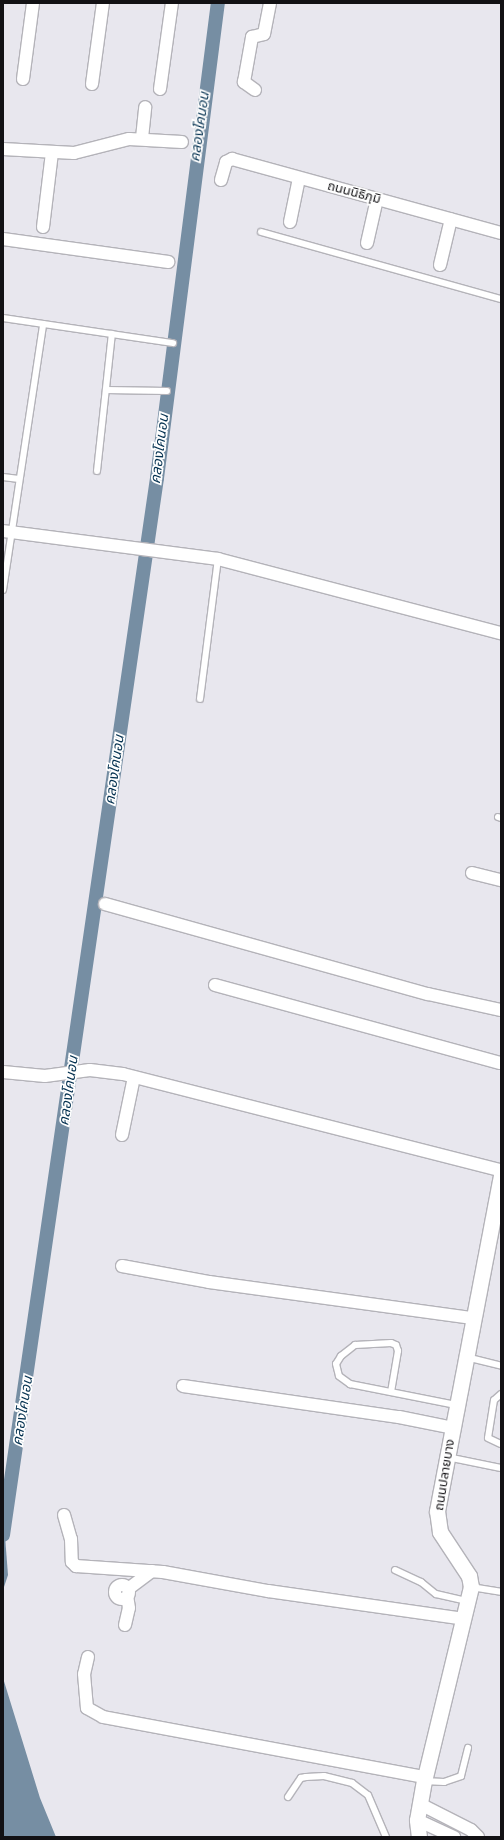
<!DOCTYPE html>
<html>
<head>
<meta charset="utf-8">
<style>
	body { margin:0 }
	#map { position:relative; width:504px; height:1840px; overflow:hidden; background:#e8e7ee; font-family:"Sofia Sans Condensed","Noto Sans Thai",sans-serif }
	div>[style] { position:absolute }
	.water>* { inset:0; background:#768ea3 }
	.canal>* { height:14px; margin:-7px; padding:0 7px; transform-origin:7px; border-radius:7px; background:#768ea3 }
	.roads { filter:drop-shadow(1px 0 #b4b3b9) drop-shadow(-1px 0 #b4b3b9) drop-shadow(0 1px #b4b3b9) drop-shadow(0 -1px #b4b3b9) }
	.service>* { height:6px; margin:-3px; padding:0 3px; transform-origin:3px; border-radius:3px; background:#fff }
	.minor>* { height:12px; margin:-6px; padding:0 6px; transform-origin:6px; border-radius:6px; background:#fff }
	.minor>.ring { margin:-6px; padding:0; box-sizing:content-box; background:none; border:12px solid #fff; border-radius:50% }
	.tertiary>* { height:15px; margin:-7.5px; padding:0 7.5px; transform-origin:7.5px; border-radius:7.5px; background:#fff }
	span { translate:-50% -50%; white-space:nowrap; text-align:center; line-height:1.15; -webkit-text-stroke:3.5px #fff; paint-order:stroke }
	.street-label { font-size:13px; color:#121114 }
	.water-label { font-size:14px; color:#043150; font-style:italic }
	.frame { position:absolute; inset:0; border:4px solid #121114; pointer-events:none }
</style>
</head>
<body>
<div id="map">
	<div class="water">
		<div style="clip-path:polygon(3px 1510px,8px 1575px,3px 1590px)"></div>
		<div style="clip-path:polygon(3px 1678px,40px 1798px,56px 1837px,3px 1837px)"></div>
	</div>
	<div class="canal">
		<div style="left:3px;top:1535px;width:1068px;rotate:-81.71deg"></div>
		<div style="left:157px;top:478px;width:479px;rotate:-82.7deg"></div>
	</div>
	<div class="roads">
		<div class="service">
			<div style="left:261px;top:232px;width:249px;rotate:15.6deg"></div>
			<div style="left:3px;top:318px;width:172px;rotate:8.4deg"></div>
			<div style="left:106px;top:390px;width:61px;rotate:0.9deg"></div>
			<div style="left:97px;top:471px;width:138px;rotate:-83.8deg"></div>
			<div style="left:3px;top:477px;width:16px;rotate:7deg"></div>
			<div style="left:3px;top:590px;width:269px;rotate:-81.4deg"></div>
			<div style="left:200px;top:699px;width:141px;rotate:-82.7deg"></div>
			<div style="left:498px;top:817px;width:3px;rotate:18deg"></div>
			<div style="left:466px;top:1357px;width:36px;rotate:14deg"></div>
			<div style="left:391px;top:1392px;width:42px;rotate:-80.3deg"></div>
			<div style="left:398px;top:1351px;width:6px;rotate:-108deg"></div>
			<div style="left:396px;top:1345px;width:5px;rotate:-158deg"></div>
			<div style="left:391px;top:1343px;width:36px;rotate:177deg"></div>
			<div style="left:355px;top:1345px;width:18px;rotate:142deg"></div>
			<div style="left:341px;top:1356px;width:9px;rotate:122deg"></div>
			<div style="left:336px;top:1364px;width:12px;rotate:76deg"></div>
			<div style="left:339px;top:1376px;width:14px;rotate:36deg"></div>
			<div style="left:350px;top:1384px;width:108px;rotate:11.2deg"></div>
			<div style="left:501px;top:1394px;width:9px;rotate:139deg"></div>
			<div style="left:494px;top:1400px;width:38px;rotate:99deg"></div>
			<div style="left:488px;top:1438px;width:14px;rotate:25deg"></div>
			<div style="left:447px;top:1457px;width:55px;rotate:11.5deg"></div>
			<div style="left:395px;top:1570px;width:29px;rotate:25deg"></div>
			<div style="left:421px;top:1582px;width:19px;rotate:39deg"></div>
			<div style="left:436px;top:1594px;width:32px;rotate:13deg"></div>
			<div style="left:471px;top:1587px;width:30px;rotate:9deg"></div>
			<div style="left:424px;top:1781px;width:20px;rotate:3deg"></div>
			<div style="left:444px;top:1782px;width:18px;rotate:-19deg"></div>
			<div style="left:461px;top:1776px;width:29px;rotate:-76deg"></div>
			<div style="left:288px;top:1797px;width:23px;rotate:-56deg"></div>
			<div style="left:301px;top:1778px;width:5px;rotate:-11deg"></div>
			<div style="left:306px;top:1777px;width:18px;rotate:-3deg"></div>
			<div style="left:324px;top:1776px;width:29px;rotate:14deg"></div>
			<div style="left:352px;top:1783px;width:20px;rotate:37deg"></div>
			<div style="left:368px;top:1795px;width:46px;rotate:66.8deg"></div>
		</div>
		<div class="minor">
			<div style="left:23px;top:79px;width:77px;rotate:-82.5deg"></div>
			<div style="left:92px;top:84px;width:82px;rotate:-82.3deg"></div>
			<div style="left:160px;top:89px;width:87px;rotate:-82.1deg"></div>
			<div style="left:255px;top:90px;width:14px;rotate:-144deg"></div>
			<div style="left:244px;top:82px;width:46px;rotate:-79.9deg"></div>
			<div style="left:252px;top:37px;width:12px;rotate:-14deg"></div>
			<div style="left:264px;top:34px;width:32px;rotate:-79deg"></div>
			<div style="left:142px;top:138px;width:31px;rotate:-84deg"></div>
			<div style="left:3px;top:149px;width:71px;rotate:3.2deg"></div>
			<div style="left:74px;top:153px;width:57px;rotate:-14.3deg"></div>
			<div style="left:129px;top:139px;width:53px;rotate:3.2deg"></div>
			<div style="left:221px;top:180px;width:19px;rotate:-74deg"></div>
			<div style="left:226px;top:162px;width:7px;rotate:-27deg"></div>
			<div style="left:232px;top:159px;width:279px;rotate:15.4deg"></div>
			<div style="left:290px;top:222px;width:45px;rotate:-78.4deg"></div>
			<div style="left:43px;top:227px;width:75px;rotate:-83.1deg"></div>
			<div style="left:3px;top:239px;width:167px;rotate:7.9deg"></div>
			<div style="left:367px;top:243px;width:45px;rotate:-77.2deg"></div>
			<div style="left:440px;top:265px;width:47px;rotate:-76.6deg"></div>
			<div style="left:3px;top:531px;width:217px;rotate:7.4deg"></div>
			<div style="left:218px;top:559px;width:293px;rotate:14.7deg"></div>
			<div style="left:472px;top:873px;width:30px;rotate:14deg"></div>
			<div style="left:105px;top:904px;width:335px;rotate:15.6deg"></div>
			<div style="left:428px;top:994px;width:75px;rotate:12.4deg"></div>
			<div style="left:215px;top:985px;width:296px;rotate:15.3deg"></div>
			<div style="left:3px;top:1072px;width:42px;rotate:5.4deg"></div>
			<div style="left:45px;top:1076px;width:45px;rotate:-7.6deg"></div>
			<div style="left:90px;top:1070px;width:33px;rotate:7deg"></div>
			<div style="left:123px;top:1074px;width:390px;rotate:14.3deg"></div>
			<div style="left:122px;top:1135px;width:59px;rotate:-78.3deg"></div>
			<div style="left:122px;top:1266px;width:88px;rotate:10.4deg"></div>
			<div style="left:209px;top:1282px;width:266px;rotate:7.8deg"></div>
			<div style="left:183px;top:1386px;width:218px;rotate:8.2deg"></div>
			<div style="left:399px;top:1417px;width:55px;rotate:11.5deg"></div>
			<div style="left:64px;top:1515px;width:25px;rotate:74deg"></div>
			<div style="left:71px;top:1539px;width:23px;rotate:88deg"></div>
			<div style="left:72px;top:1562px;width:6px;rotate:45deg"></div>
			<div style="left:76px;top:1566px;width:87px;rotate:3.9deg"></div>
			<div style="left:163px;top:1572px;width:107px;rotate:10.3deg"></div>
			<div style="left:268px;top:1591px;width:198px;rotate:8.1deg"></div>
			<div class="ring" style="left:115px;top:1585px;width:2px;height:2px"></div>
			<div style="left:128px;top:1589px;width:30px;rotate:-37deg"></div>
			<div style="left:125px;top:1625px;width:17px;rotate:-77deg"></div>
			<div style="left:129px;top:1608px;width:12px;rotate:-99deg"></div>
			<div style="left:88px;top:1657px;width:17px;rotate:103deg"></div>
			<div style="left:84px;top:1674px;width:34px;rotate:85deg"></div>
			<div style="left:87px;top:1708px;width:18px;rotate:29deg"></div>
			<div style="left:103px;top:1717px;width:328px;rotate:10.6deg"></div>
			<div style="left:420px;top:1804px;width:57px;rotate:27deg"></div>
			<div style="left:471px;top:1830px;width:10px;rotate:45deg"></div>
			<div style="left:417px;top:1820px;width:41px;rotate:24.7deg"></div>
		</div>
		<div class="tertiary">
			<div style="left:419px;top:1837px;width:17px;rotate:-97deg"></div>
			<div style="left:417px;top:1820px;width:40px;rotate:-80deg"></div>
			<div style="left:424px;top:1781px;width:200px;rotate:-76.4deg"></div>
			<div style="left:471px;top:1587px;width:11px;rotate:-100deg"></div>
			<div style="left:469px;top:1576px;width:53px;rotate:-123.4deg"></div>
			<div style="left:440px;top:1532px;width:21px;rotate:-98deg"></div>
			<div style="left:437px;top:1511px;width:343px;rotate:-79.2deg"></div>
		</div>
	</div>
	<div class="street-label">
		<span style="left:354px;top:193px;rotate:15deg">ถนนนิธิภุมิ</span>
		<span style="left:445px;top:1475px;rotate:-81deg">ถนนปลายบาง</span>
	</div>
	<div class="water-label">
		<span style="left:200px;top:127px;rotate:-82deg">คลองโคนอน</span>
		<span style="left:160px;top:449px;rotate:-83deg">คลองโคนอน</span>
		<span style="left:115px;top:770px;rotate:-82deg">คลองโคนอน</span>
		<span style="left:69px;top:1091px;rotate:-82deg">คลองโคนอน</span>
		<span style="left:23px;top:1411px;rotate:-81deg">คลองโคนอน</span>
	</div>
	<div class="frame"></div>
</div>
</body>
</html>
